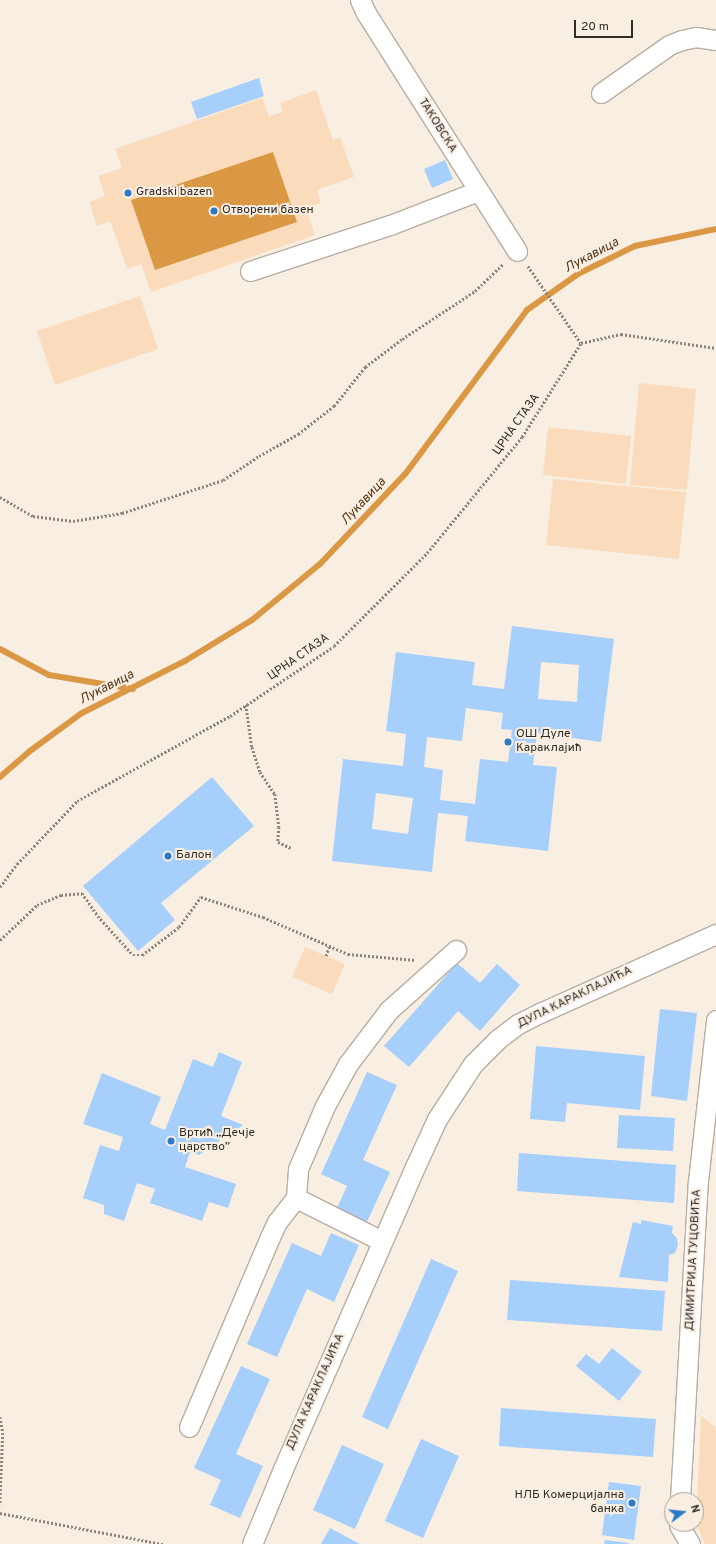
<!DOCTYPE html>
<html>
<head>
<meta charset="utf-8">
<style>
	body { margin:0 }
	#map { position:relative; width:716px; height:1544px; overflow:hidden; background:#f9eee2; font-family:Overpass,sans-serif }
	div>[style] { position:absolute }
	.green>* { inset:0; background:#fadcbc }
	.water>* { inset:0; background:#db9844 }
	.stream>* { height:6px; margin:-3px; padding:0 3px; transform-origin:3px; border-radius:3px; background:#db9844 }
	.building>* { inset:0; background:#a7cffc }
	.path>* { height:2.5px; margin-top:-1.25px; transform-origin:0; background:repeating-linear-gradient(90deg,#8b847c 0 2px,transparent 0 4px) }
	.roads { filter:drop-shadow(1px 0 #b7ada1) drop-shadow(-1px 0 #b7ada1) drop-shadow(0 1px #b7ada1) drop-shadow(0 -1px #b7ada1) }
	.minor>* { height:19px; margin:-9.5px; padding:0 9.5px; transform-origin:9.5px; border-radius:9.5px; background:#fff }
	.dots>* { width:11px; height:11px; translate:-50% -50%; box-sizing:border-box; border:2px solid #f9eee2; border-radius:50% }
	span { translate:-50% -50%; white-space:nowrap; text-align:center; line-height:1.15; -webkit-text-stroke:4px #f9eee2; paint-order:stroke }
	.street-label { font-size:12px; color:#2f2b26 }
	.poi-label { font-size:12px; color:#2f2b26 }
	.left { translate:0 -50%; text-align:left }
	.right { translate:-100% -50%; text-align:right }
	.water-label { font-size:13px; color:#503411; font-style:italic }
	.north { position:absolute; left:664px; top:1492px; width:40px; height:40px; box-sizing:border-box; background:#f9eee2; border:1px solid #a8a097; border-radius:50%; rotate:74deg; font-size:11px; font-weight:700; line-height:16px; text-align:center; color:#2f2b26 }
	.north::after { content:''; display:block; margin:auto; width:14px; height:18px; background:#2a7ac9; clip-path:polygon(50% 0,100% 100%,50% 72%,0 100%) }
	.scale { position:absolute; left:574px; top:20px; width:59px; height:18px; box-sizing:border-box; border:2px solid #2f2b26; border-top:0; padding-left:5px; font-size:12px; line-height:14px; white-space:nowrap; color:#2f2b26; -webkit-text-stroke:3px #f9eee2; paint-order:stroke }
</style>
</head>
<body>
<div id="map">
	<div class="green">
		<div style="clip-path:polygon(316px 90px,333px 140px,340px 137px,354px 177px,317px 190px,321px 203px,306px 209px,315px 235px,151px 292px,141px 264px,127px 269px,110px 221px,97px 226px,89px 202px,105px 196px,98px 176px,122px 168px,115px 149px,262px 98px,269px 116px,283px 112px,280px 103px)"></div>
		<div style="clip-path:polygon(140px 296px,158px 349px,55px 385px,37px 331px)"></div>
		<div style="clip-path:polygon(639px 383px,696px 389px,687px 490px,630px 485px)"></div>
		<div style="clip-path:polygon(548px 427px,631px 436px,626px 484px,543px 475px)"></div>
		<div style="clip-path:polygon(553px 479px,686px 492px,679px 559px,546px 545px)"></div>
		<div style="clip-path:polygon(305px 947px,345px 964px,332px 994px,292px 977px)"></div>
		<div style="clip-path:polygon(701px 1416px,716px 1428px,716px 1544px,705px 1544px,696px 1524px)"></div>
	</div>
	<div class="water">
		<div style="clip-path:polygon(273px 152px,297px 222px,155px 270px,131px 200px)"></div>
	</div>
	<div class="stream">
		<div style="left:0;top:649px;width:55px;rotate:28deg"></div>
		<div style="left:49px;top:675px;width:85px;rotate:9.5deg"></div>
		<div style="left:0;top:777px;width:40px;rotate:-41deg"></div>
		<div style="left:30px;top:751px;width:64px;rotate:-36.2deg"></div>
		<div style="left:82px;top:713px;width:115px;rotate:-26.8deg"></div>
		<div style="left:185px;top:661px;width:79px;rotate:-31.5deg"></div>
		<div style="left:252px;top:620px;width:88px;rotate:-39.5deg"></div>
		<div style="left:320px;top:564px;width:125px;rotate:-46.6deg"></div>
		<div style="left:406px;top:473px;width:203px;rotate:-53.4deg"></div>
		<div style="left:527px;top:310px;width:62px;rotate:-35.2deg"></div>
		<div style="left:578px;top:274px;width:64px;rotate:-26.2deg"></div>
		<div style="left:635px;top:246px;width:83px;rotate:-11.9deg"></div>
	</div>
	<div class="building">
		<div style="clip-path:polygon(259px 78px,264px 96px,197px 119px,191px 102px)"></div>
		<div style="clip-path:polygon(445px 160px,453px 179px,432px 188px,424px 169px)"></div>
		<div style="clip-path:polygon(evenodd,512px 626px,614px 639px,601px 742px,537px 733px,533px 765px,557px 767px,548px 851px,465px 841px,468px 816px,438px 813px,432px 872px,332px 861px,343px 759px,403px 766px,406px 734px,386px 731px,396px 652px,475px 662px,472px 685px,504px 689px,512px 626px,541px 662px,579px 665px,577px 702px,538px 699px,541px 662px,512px 626px,466px 708px,503px 713px,501px 729px,512px 730px,508px 762px,480px 759px,475px 804px,440px 800px,443px 770px,424px 767px,427px 737px,462px 741px,466px 708px,512px 626px,376px 793px,413px 798px,408px 834px,372px 829px,376px 793px)"></div>
		<div style="clip-path:polygon(212px 777px,254px 826px,161px 903px,175px 920px,138px 951px,83px 886px)"></div>
		<div style="clip-path:polygon(457px 963px,480px 983px,497px 964px,520px 985px,480px 1031px,458px 1011px,409px 1067px,384px 1046px)"></div>
		<div style="clip-path:polygon(660px 1009px,697px 1013px,687px 1101px,651px 1096px)"></div>
		<div style="clip-path:polygon(536px 1046px,645px 1056px,640px 1110px,567px 1103px,565px 1122px,530px 1119px)"></div>
		<div style="clip-path:polygon(219px 1052px,242px 1062px,221px 1116px,243px 1125px,199px 1155px,190px 1152px,185px 1167px,236px 1184px,228px 1208px,209px 1202px,202px 1221px,150px 1203px,155px 1189px,137px 1183px,124px 1221px,104px 1214px,104px 1205px,83px 1198px,100px 1145px,119px 1151px,123px 1137px,83px 1124px,102px 1073px,161px 1097px,150px 1124px,165px 1130px,193px 1059px,213px 1067px)"></div>
		<div style="clip-path:polygon(367px 1072px,397px 1085px,363px 1160px,390px 1172px,366px 1224px,336px 1210px,347px 1186px,321px 1174px)"></div>
		<div style="clip-path:polygon(619px 1115px,675px 1118px,673px 1151px,617px 1148px)"></div>
		<div style="clip-path:polygon(519px 1153px,676px 1165px,674px 1203px,517px 1191px)"></div>
		<div style="clip-path:polygon(641px 1220px,673px 1226px,672px 1233px,677px 1238px,678px 1245px,675px 1253px,669px 1255px,668px 1282px,619px 1277px,633px 1222px,641px 1224px)"></div>
		<div style="clip-path:polygon(331px 1233px,359px 1245px,334px 1302px,307px 1289px,277px 1357px,247px 1344px,292px 1243px,321px 1256px)"></div>
		<div style="clip-path:polygon(431px 1259px,458px 1271px,388px 1429px,362px 1417px)"></div>
		<div style="clip-path:polygon(510px 1280px,665px 1291px,662px 1331px,507px 1320px)"></div>
		<div style="clip-path:polygon(612px 1348px,642px 1372px,619px 1401px,576px 1366px,586px 1354px,599px 1364px)"></div>
		<div style="clip-path:polygon(241px 1366px,270px 1379px,236px 1454px,263px 1466px,240px 1518px,210px 1505px,221px 1480px,194px 1468px)"></div>
		<div style="clip-path:polygon(501px 1408px,656px 1419px,653px 1457px,499px 1446px)"></div>
		<div style="clip-path:polygon(421px 1439px,459px 1456px,423px 1538px,385px 1521px)"></div>
		<div style="clip-path:polygon(342px 1445px,384px 1464px,355px 1529px,313px 1510px)"></div>
		<div style="clip-path:polygon(609px 1482px,641px 1486px,634px 1540px,602px 1535px)"></div>
		<div style="clip-path:polygon(330px 1528px,360px 1544px,321px 1544px)"></div>
		<div style="clip-path:polygon(605px 1540px,629px 1543px,629px 1544px,604px 1544px)"></div>
	</div>
	<div class="path">
		<div style="left:528px;top:266px;width:93px;rotate:55.5deg"></div>
		<div style="left:581px;top:343px;width:41px;rotate:-12.7deg"></div>
		<div style="left:621px;top:334px;width:96px;rotate:8.4deg"></div>
		<div style="left:0;top:497px;width:38px;rotate:30deg"></div>
		<div style="left:33px;top:516px;width:40px;rotate:7.1deg"></div>
		<div style="left:73px;top:521px;width:50px;rotate:-9.3deg"></div>
		<div style="left:122px;top:513px;width:106px;rotate:-18.1deg"></div>
		<div style="left:223px;top:480px;width:43px;rotate:-33.7deg"></div>
		<div style="left:259px;top:456px;width:45px;rotate:-29.4deg"></div>
		<div style="left:298px;top:434px;width:46px;rotate:-37.9deg"></div>
		<div style="left:334px;top:406px;width:50px;rotate:-51.5deg"></div>
		<div style="left:365px;top:367px;width:46px;rotate:-37.1deg"></div>
		<div style="left:402px;top:339px;width:87px;rotate:-33.3deg"></div>
		<div style="left:475px;top:291px;width:40px;rotate:-44deg"></div>
		<div style="left:246px;top:705px;width:42px;rotate:81.9deg"></div>
		<div style="left:252px;top:747px;width:26px;rotate:72deg"></div>
		<div style="left:260px;top:772px;width:27px;rotate:56deg"></div>
		<div style="left:275px;top:794px;width:33px;rotate:83deg"></div>
		<div style="left:279px;top:827px;width:15px;rotate:94deg"></div>
		<div style="left:278px;top:842px;width:14px;rotate:25deg"></div>
		<div style="left:0;top:887px;width:29px;rotate:-54deg"></div>
		<div style="left:17px;top:864px;width:87px;rotate:-46.4deg"></div>
		<div style="left:77px;top:801px;width:175px;rotate:-29.1deg"></div>
		<div style="left:230px;top:716px;width:125px;rotate:-33.9deg"></div>
		<div style="left:334px;top:646px;width:132px;rotate:-45deg"></div>
		<div style="left:427px;top:553px;width:150px;rotate:-50.7deg"></div>
		<div style="left:522px;top:437px;width:111px;rotate:-57.9deg"></div>
		<div style="left:0;top:940px;width:51px;rotate:-43.4deg"></div>
		<div style="left:37px;top:905px;width:26px;rotate:-23deg"></div>
		<div style="left:61px;top:895px;width:21px;rotate:-5deg"></div>
		<div style="left:82px;top:893px;width:28px;rotate:55deg"></div>
		<div style="left:98px;top:916px;width:52px;rotate:48.1deg"></div>
		<div style="left:133px;top:955px;width:9px"></div>
		<div style="left:142px;top:955px;width:46px;rotate:-37.1deg"></div>
		<div style="left:179px;top:927px;width:37px;rotate:-54deg"></div>
		<div style="left:201px;top:897px;width:65px;rotate:17.9deg"></div>
		<div style="left:263px;top:917px;width:93px;rotate:23.5deg"></div>
		<div style="left:348px;top:954px;width:68px;rotate:5deg"></div>
		<div style="left:326px;top:956px;width:10px;rotate:-73deg"></div>
		<div style="left:0;top:1417px;width:16px;rotate:79deg"></div>
		<div style="left:3px;top:1433px;width:72px;rotate:92.4deg"></div>
		<div style="left:0;top:1513px;width:166px;rotate:10.8deg"></div>
	</div>
	<div class="roads">
		<div class="minor">
			<div style="left:360px;top:0;width:14px;rotate:65deg"></div>
			<div style="left:366px;top:13px;width:282px;rotate:57.6deg"></div>
			<div style="left:601px;top:93px;width:83px;rotate:-35.2deg"></div>
			<div style="left:669px;top:45px;width:14px;rotate:-21deg"></div>
			<div style="left:682px;top:40px;width:14px;rotate:-12deg"></div>
			<div style="left:696px;top:37px;width:20px;rotate:9deg"></div>
			<div style="left:250px;top:271px;width:147px;rotate:-18.2deg"></div>
			<div style="left:390px;top:225px;width:94px;rotate:-21.1deg"></div>
			<div style="left:382px;top:1241px;width:96px;rotate:-153.4deg"></div>
			<div style="left:296px;top:1198px;width:29px;rotate:-86deg"></div>
			<div style="left:298px;top:1169px;width:69px;rotate:-66.8deg"></div>
			<div style="left:325px;top:1106px;width:48px;rotate:-61.3deg"></div>
			<div style="left:348px;top:1064px;width:68px;rotate:-52.8deg"></div>
			<div style="left:389px;top:1010px;width:90px;rotate:-41.8deg"></div>
			<div style="left:189px;top:1427px;width:207px;rotate:-66.9deg"></div>
			<div style="left:270px;top:1237px;width:17px;rotate:-65deg"></div>
			<div style="left:277px;top:1222px;width:31px;rotate:-52deg"></div>
			<div style="left:680px;top:1500px;width:320px;rotate:-86.8deg"></div>
			<div style="left:698px;top:1181px;width:162px;rotate:-83.6deg"></div>
			<div style="left:679px;top:1525px;width:22px;rotate:60deg"></div>
			<div style="left:252px;top:1544px;width:81px;rotate:-67.5deg"></div>
			<div style="left:283px;top:1469px;width:330px;rotate:-66.4deg"></div>
			<div style="left:415px;top:1167px;width:53px;rotate:-65.4deg"></div>
			<div style="left:437px;top:1119px;width:66px;rotate:-56.8deg"></div>
			<div style="left:473px;top:1064px;width:35px;rotate:-45deg"></div>
			<div style="left:498px;top:1039px;width:25px;rotate:-37deg"></div>
			<div style="left:518px;top:1024px;width:25px;rotate:-27deg"></div>
			<div style="left:540px;top:1013px;width:193px;rotate:-24.2deg"></div>
		</div>
	</div>
	<div class="dots">
		<div style="left:128px;top:193px;background:#2a7ac9"></div>
		<div style="left:214px;top:211px;background:#2a7ac9"></div>
		<div style="left:508px;top:742px;background:#2a7ac9"></div>
		<div style="left:168px;top:856px;background:#2a7ac9"></div>
		<div style="left:171px;top:1141px;background:#2a7ac9"></div>
		<div style="left:632px;top:1503px;background:#2a7ac9"></div>
	</div>
	<div class="street-label">
		<span style="left:437px;top:126px;rotate:58deg">ТАКОВСКА</span>
		<span style="left:517px;top:425px;rotate:-55deg">ЦРНА СТАЗА</span>
		<span style="left:299px;top:658px;rotate:-35deg">ЦРНА СТАЗА</span>
		<span style="left:575px;top:998px;rotate:-26deg">ДУЛА КАРАКЛАЈИЋА</span>
		<span style="left:694px;top:1260px;rotate:-87deg">ДИМИТРИЈА ТУЦОВИЋА</span>
		<span style="left:316px;top:1392px;rotate:-66deg">ДУЛА КАРАКЛАЈИЋА</span>
	</div>
	<div class="poi-label">
		<span class="left" style="left:136px;top:193px">Gradski bazen</span>
		<span class="left" style="left:222px;top:211px">Отворени базен</span>
		<span class="left" style="left:516px;top:742px">ОШ Дуле<br>Караклајић</span>
		<span class="left" style="left:176px;top:856px">Балон</span>
		<span class="left" style="left:179px;top:1141px">Вртић „Дечје<br>царство”</span>
		<span class="right" style="left:624px;top:1503px">НЛБ Комерцијална<br>банка</span>
	</div>
	<div class="water-label">
		<span style="left:592px;top:256px;rotate:-28deg">Лукавица</span>
		<span style="left:364px;top:502px;rotate:-47deg">Лукавица</span>
		<span style="left:107px;top:688px;rotate:-27deg">Лукавица</span>
	</div>
	<div class="north">N</div>
	<div class="scale">20 m</div>
</div>
</body>
</html>
